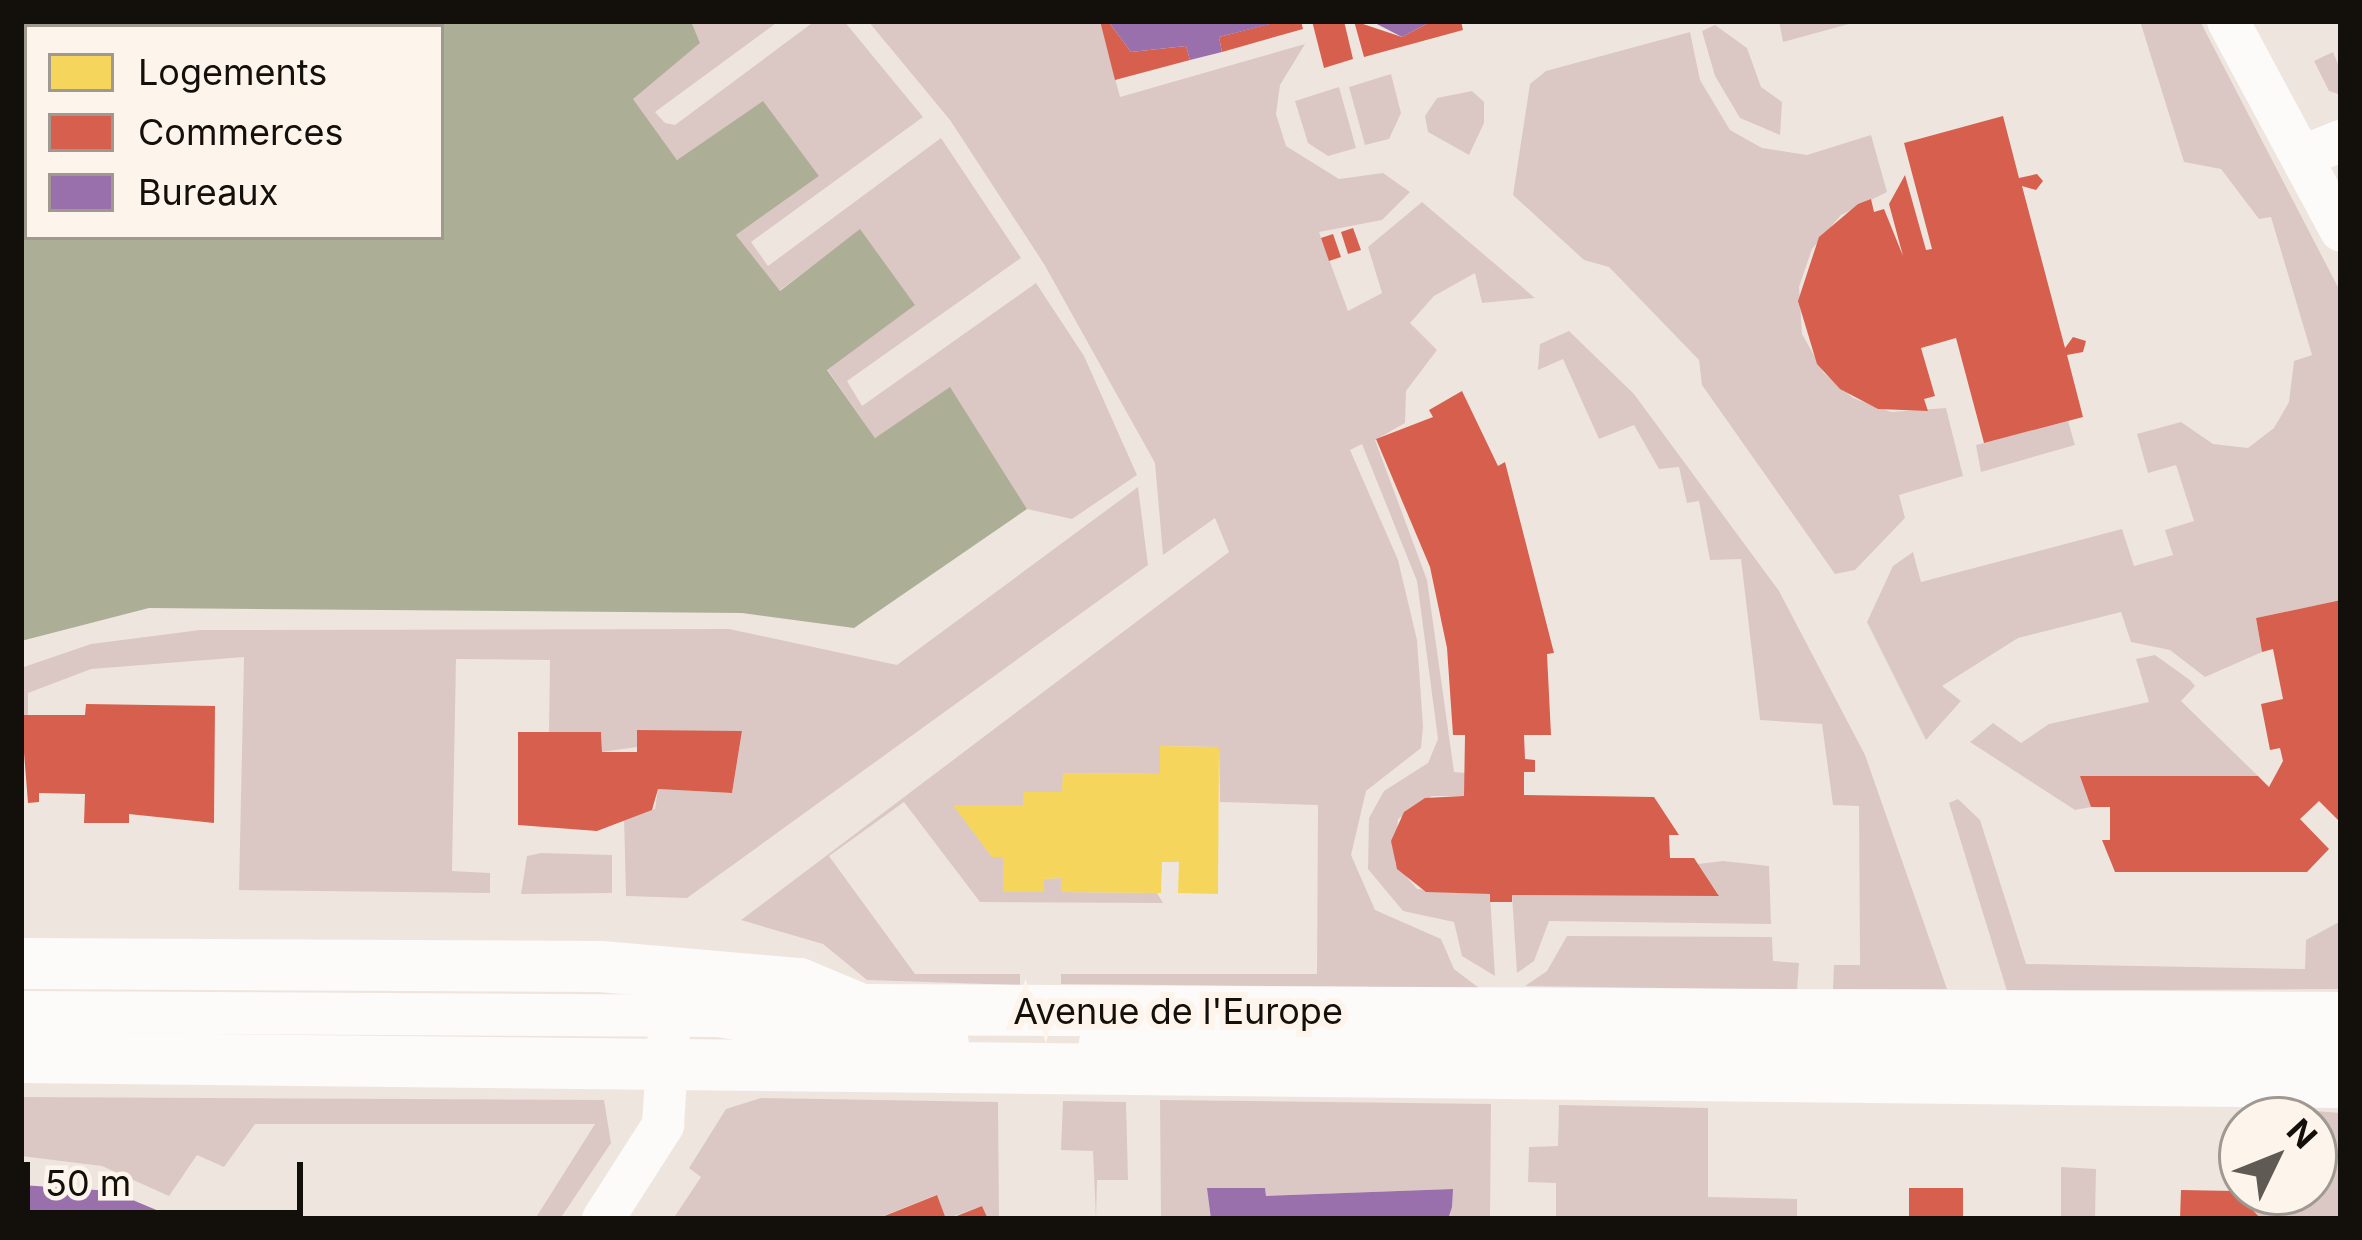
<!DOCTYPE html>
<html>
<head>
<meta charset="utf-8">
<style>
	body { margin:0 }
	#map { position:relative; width:2362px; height:1240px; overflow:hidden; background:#eee6de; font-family:Inter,sans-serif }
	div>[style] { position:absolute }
	.green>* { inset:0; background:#dbc8c4 }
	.water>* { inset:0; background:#acaf96 }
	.homes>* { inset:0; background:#f6d55c }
	.shops>* { inset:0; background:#d6604d }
	.offices>* { inset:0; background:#9970ab }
	.minor>* { height:42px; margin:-21px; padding:0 21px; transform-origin:21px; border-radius:21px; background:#fcfbfa }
	.tertiary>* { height:51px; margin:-25.5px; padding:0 25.5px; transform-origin:25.5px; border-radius:25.5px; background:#fcfbfa }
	span { translate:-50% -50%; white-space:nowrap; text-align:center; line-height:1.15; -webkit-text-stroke:12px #fdf5ec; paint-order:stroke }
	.street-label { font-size:36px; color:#130f0a }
	.frame { position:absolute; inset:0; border:24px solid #130f0a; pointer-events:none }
	.legend { position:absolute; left:24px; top:24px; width:420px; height:216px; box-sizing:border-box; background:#fdf5ec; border:3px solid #9f9992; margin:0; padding:15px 21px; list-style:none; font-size:36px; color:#130f0a }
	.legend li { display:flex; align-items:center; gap:24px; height:60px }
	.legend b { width:60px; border:3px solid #9f9992 }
	.north { position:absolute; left:2218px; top:1096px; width:120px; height:120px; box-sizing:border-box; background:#fdf5ec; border:3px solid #9f9992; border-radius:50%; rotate:47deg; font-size:33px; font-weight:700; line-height:48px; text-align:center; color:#130f0a }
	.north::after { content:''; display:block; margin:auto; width:42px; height:54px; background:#605a54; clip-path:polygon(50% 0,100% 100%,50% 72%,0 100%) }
	.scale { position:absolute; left:24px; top:1162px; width:279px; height:54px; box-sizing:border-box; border:6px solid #130f0a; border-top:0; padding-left:15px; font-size:36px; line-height:42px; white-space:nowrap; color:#130f0a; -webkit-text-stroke:9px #fdf5ec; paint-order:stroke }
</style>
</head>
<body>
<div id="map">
	<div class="green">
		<div style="clip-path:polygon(691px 21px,779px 21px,655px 112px,665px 123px,675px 125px,815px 21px,844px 21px,923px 117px,751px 242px,768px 266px,941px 138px,1021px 258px,847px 381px,862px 406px,1036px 283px,1084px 356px,1137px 475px,1072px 519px,1027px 509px,950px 388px,875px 438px,827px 369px,914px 304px,860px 230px,779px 291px,736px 235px,819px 176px,762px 102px,677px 160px,632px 98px,700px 43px)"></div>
		<div style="clip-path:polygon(868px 21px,1100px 21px,1120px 97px,1305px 44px,1280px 85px,1276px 114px,1286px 146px,1339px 179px,1383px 173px,1410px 192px,1382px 220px,1319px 232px,1348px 311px,1382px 293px,1368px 247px,1422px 202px,1535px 298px,1482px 303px,1475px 273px,1434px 296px,1410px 323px,1437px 350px,1406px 391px,1405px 423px,1375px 440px,1427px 580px,1454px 772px,1465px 773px,1464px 796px,1432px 796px,1398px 819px,1395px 863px,1417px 889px,1490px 894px,1495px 976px,1462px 956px,1454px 922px,1403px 911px,1368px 869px,1369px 818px,1384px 791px,1428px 763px,1438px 739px,1417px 581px,1362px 444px,1350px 450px,1398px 560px,1417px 640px,1423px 726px,1421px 748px,1366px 791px,1351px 855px,1375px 910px,1441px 939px,1454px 969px,1479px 988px,1061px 984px,1061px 974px,1317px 974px,1318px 805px,1220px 802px,1219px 747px,1161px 746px,1160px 774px,1064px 773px,1062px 792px,1024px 792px,1023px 805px,954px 805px,992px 857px,1003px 857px,1004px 892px,1043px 892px,1044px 879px,1061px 878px,1062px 892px,1157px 893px,1163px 903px,980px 902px,904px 802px,829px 856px,915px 974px,1020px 974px,1020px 985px,867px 980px,823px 944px,741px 920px,1229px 552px,1215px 518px,1163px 555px,1155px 463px,1044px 264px,950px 120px)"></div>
		<div style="clip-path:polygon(1779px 21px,1860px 21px,1783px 42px)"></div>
		<div style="clip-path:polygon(2140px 21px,2201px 23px,2341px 293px,2341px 600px,2256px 618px,2262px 652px,2205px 677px,2170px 650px,2131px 642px,2121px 612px,2018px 638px,1942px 686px,1961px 701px,1926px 740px,1867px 622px,1893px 566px,1913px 552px,1921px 582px,2122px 529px,2134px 566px,2173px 555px,2165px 530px,2194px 521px,2176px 465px,2148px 473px,2137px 434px,2181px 422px,2213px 444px,2248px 448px,2274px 428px,2289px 402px,2294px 361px,2312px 355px,2271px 217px,2259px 219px,2221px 169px,2184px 162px)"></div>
		<div style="clip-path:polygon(1715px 25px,1747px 48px,1761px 87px,1782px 102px,1780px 135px,1740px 118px,1715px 76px,1702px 31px)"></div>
		<div style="clip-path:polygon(1690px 32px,1700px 80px,1730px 130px,1762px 148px,1807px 155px,1871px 135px,1887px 192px,1841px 215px,1812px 249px,1799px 287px,1802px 334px,1824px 373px,1853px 398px,1891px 412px,1946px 408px,1963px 476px,1899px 495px,1905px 518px,1855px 570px,1835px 574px,1702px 385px,1699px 360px,1609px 267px,1584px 260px,1513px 195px,1530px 84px,1546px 71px)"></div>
		<div style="clip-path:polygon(2333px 52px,2341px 71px,2341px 95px,2329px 91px,2314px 61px)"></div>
		<div style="clip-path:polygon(1391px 74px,1401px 113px,1389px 139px,1365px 145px,1349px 87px)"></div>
		<div style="clip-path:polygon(1339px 87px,1356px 148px,1328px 156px,1308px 143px,1295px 101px)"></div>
		<div style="clip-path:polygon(1472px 91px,1484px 102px,1484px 123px,1469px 155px,1428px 132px,1425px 116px,1437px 98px)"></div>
		<div style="clip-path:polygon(1569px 331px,1634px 394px,1779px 591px,1865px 755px,1947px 989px,1833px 989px,1834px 965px,1860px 965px,1859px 806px,1833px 805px,1822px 724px,1760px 720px,1741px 559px,1710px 560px,1699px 501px,1687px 503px,1679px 467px,1659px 469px,1634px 425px,1599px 439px,1563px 359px,1538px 370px,1540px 344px)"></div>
		<div style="clip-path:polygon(2068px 421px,2075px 445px,1981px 472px,1976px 445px)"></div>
		<div style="clip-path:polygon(1138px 487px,1148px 565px,687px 898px,626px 896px,624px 817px,655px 809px,658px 789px,732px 793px,742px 732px,602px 752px,601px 732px,549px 732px,550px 660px,456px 659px,452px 871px,490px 873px,490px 893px,239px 890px,244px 657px,91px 669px,28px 693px,28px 715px,21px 715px,21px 668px,91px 644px,200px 630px,729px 629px,897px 665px)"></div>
		<div style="clip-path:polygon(2155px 655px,2190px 680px,2195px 686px,2181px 701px,2258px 776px,2081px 776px,2091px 807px,2075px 810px,1970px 742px,1993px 723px,2021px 743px,2049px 724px,2149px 702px,2136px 659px)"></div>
		<div style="clip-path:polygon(1958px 799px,1980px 820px,2026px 964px,2305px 969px,2306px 940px,2341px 921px,2341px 989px,2007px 991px,1949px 803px)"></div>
		<div style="clip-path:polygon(541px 853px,612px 855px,612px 893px,521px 894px,527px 856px)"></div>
		<div style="clip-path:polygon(1723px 861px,1769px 866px,1771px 924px,1549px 921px,1534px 961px,1517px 973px,1512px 895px,1718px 894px,1698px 864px)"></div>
		<div style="clip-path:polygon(1567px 936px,1772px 937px,1773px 961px,1799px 963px,1797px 990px,1525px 986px,1547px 971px)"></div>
		<div style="clip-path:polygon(21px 1097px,604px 1100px,611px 1143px,560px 1219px,535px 1219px,595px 1124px,255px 1124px,224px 1167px,197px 1155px,169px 1196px,102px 1166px,21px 1156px)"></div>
		<div style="clip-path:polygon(761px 1098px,998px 1102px,999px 1219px,988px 1219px,982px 1206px,946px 1219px,936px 1195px,876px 1219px,673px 1219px,701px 1177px,689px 1168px,726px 1109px)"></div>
		<div style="clip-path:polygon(1160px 1100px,1491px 1104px,1490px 1219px,1448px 1219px,1452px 1189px,1266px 1196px,1265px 1188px,1208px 1188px,1215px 1219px,1161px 1219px)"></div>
		<div style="clip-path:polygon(1063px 1101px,1126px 1102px,1128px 1180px,1097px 1180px,1096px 1219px,1093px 1151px,1061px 1150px)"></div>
		<div style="clip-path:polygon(1559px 1105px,1708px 1108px,1708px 1197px,1797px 1199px,1797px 1219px,1556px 1219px,1556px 1183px,1528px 1182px,1529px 1147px,1558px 1146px)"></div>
		<div style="clip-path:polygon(2264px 1107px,2341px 1113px,2341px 1219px,2261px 1219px,2235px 1191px,2314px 1192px,2314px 1120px,2264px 1120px)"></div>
		<div style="clip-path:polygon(2061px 1167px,2096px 1169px,2095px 1219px,2061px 1219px)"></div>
	</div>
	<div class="water">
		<div style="clip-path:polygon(evenodd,21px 21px,691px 21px,700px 43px,633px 99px,677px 160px,763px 101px,819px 176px,736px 235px,780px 291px,860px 229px,915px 305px,827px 370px,875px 438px,950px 387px,1027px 509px,854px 628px,742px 613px,149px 608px,21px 641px,21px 21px,27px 27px,441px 27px,441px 237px,27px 237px,27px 27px)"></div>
	</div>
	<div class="homes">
		<div style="clip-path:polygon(1160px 746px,1219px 747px,1218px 894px,1178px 893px,1179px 862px,1162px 862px,1161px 893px,1061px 892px,1061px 878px,1044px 879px,1044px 892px,1003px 892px,1003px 857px,992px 857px,953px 805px,1023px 805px,1023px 792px,1062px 792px,1063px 773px,1160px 774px)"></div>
	</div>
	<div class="shops">
		<div style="clip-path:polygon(1100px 21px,1108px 21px,1131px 52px,1186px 46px,1190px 60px,1115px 80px)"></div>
		<div style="clip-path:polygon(1281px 21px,1301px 21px,1303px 29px,1222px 52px,1219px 37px)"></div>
		<div style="clip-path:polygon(1312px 21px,1344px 21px,1353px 59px,1324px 68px)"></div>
		<div style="clip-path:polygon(1354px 21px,1402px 37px,1432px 21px,1461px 21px,1463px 30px,1364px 57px)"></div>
		<div style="clip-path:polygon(2003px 116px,2019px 178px,2037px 174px,2043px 181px,2036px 190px,2022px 186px,2065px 348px,2073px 337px,2086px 341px,2083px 352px,2067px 355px,2083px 417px,1984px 443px,1956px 338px,1921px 348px,1935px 396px,1924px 399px,1928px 411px,1878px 409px,1840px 389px,1817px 364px,1798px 301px,1819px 237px,1858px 204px,1871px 199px,1874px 212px,1884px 209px,1903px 256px,1889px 204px,1905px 175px,1926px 250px,1932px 249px,1904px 143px)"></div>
		<div style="clip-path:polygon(1353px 228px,1361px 250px,1348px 254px,1341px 232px)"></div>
		<div style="clip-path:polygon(1333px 234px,1341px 257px,1329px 261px,1321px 238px)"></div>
		<div style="clip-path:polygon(1462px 391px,1498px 466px,1505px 462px,1554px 653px,1547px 654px,1551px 735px,1524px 735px,1525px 759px,1535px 760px,1535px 772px,1524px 772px,1524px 795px,1654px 797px,1679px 835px,1669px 835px,1670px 858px,1694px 858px,1719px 896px,1512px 895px,1512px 902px,1490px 902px,1490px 894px,1426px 892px,1397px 869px,1391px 841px,1404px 812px,1425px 798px,1464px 796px,1465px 735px,1453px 735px,1447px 648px,1430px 567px,1376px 439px,1433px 417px,1429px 410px)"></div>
		<div style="clip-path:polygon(2341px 600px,2341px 823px,2319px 801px,2300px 819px,2329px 849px,2307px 872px,2115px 872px,2102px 840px,2110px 840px,2110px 807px,2091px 807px,2080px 776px,2258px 776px,2269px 787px,2283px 761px,2280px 748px,2270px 750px,2261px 704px,2283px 699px,2273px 649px,2262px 652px,2256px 618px)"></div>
		<div style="clip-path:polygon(86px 704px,215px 706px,214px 823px,129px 814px,129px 823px,84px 823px,85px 794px,39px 793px,39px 802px,28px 803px,21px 715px,85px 715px)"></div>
		<div style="clip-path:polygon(637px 730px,742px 731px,732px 793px,658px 789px,652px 810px,597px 831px,518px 825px,518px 732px,601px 732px,602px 752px,637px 752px)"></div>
		<div style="clip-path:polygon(1909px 1188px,1963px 1188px,1963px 1219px,1909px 1219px)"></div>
		<div style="clip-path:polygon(2181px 1190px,2235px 1191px,2261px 1219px,2180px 1219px)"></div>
		<div style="clip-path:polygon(937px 1195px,946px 1219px,877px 1219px)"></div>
		<div style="clip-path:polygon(982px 1206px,988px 1219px,949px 1219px)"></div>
	</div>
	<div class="offices">
		<div style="clip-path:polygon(1108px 21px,1274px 21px,1274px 23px,1219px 37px,1222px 52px,1190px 60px,1186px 46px,1131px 52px)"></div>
		<div style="clip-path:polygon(1371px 21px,1432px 21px,1402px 37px)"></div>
		<div style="clip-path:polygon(21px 1185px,111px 1191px,178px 1219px,21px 1219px)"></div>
		<div style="clip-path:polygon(1207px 1188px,1265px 1188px,1266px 1196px,1453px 1189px,1452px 1207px,1448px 1219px,1211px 1219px)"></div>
	</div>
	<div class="minor">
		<div style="left:2228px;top:21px;width:238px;rotate:61.7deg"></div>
		<div style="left:2306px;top:155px;width:38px;rotate:-22deg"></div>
		<div style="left:21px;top:1012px;width:698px;rotate:0.33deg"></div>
		<div style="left:719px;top:1016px;width:132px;rotate:9.6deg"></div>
		<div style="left:849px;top:1038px;width:99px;rotate:2.9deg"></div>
		<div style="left:1100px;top:1043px;width:1241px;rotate:0.28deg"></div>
		<div style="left:603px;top:1219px;width:112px;rotate:-57.4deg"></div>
		<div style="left:663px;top:1125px;width:94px;rotate:-86.3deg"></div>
	</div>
	<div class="tertiary">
		<div style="left:21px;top:963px;width:579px;rotate:0.3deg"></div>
		<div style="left:600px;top:966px;width:200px;rotate:4.9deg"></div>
		<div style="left:799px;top:983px;width:67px;rotate:22.8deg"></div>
		<div style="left:861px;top:1009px;width:1480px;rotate:0.31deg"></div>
		<div style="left:21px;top:1057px;width:2320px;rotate:0.62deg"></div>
	</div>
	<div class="street-label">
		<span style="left:1178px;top:1012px">Avenue de l'Europe</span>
	</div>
	<div class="frame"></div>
	<ul class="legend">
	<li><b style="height:33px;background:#f6d55c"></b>Logements</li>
	<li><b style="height:33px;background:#d6604d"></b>Commerces</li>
	<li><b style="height:33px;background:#9970ab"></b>Bureaux</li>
	</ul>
	<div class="north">N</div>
	<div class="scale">50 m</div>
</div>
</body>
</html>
